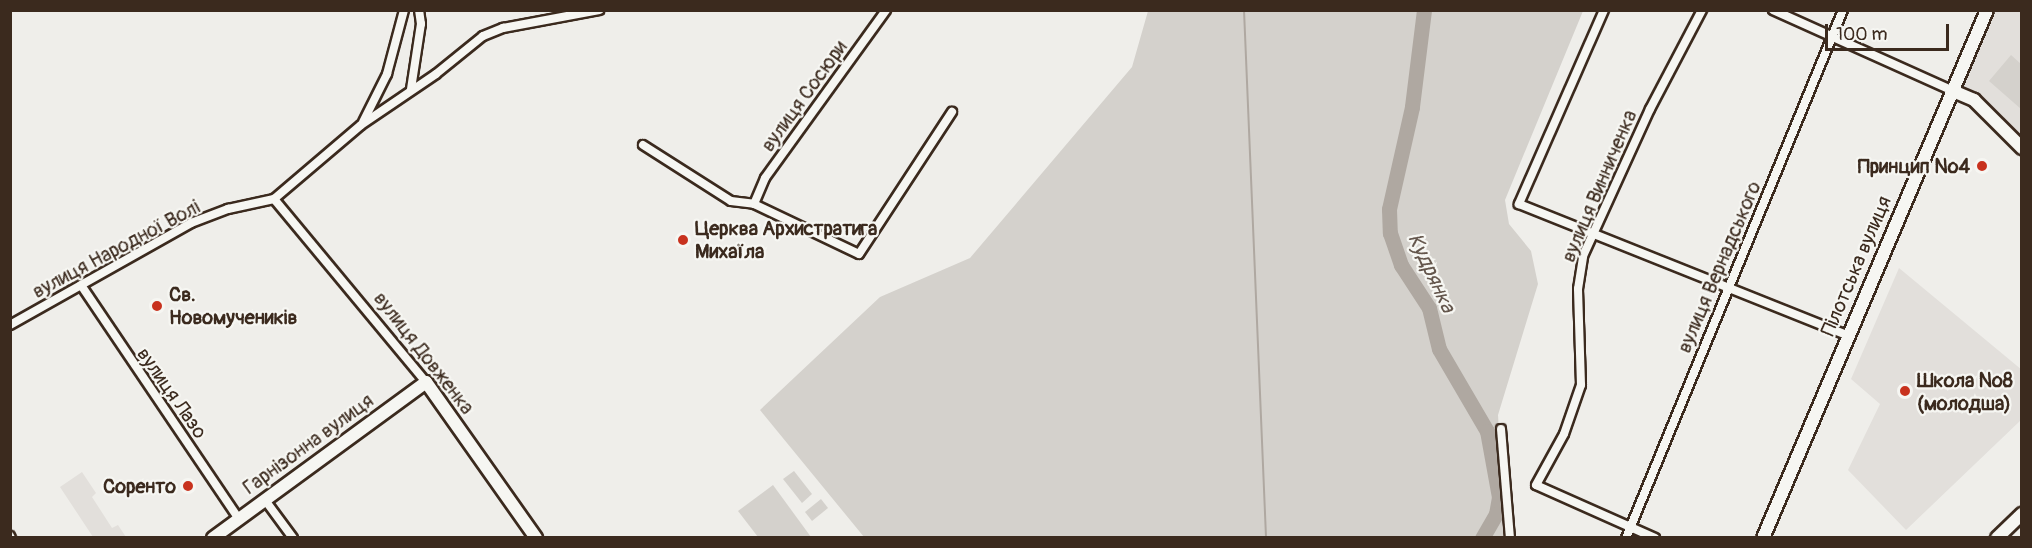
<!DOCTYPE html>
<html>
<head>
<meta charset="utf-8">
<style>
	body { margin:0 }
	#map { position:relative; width:2032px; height:548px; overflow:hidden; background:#efeeea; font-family:Pangolin,sans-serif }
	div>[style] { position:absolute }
	.built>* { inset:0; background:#e2dfdb }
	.green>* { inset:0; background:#d4d1cc }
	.stream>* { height:2px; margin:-1px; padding:0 1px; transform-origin:1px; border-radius:1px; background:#afa8a1 }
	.river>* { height:15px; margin:-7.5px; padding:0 7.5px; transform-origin:7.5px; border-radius:7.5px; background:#afa8a1 }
	.roads { filter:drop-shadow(2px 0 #3b2a1e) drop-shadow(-2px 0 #3b2a1e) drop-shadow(0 2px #3b2a1e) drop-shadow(0 -2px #3b2a1e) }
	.street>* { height:8px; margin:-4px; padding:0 4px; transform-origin:4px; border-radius:4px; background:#f6f6f2 }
	.secondary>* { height:12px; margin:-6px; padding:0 6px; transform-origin:6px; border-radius:6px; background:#f6f6f2 }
	.dots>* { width:16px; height:16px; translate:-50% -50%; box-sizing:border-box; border:3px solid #f6f6f2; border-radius:50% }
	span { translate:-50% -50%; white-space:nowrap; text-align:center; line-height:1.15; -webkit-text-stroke:4.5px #f6f6f2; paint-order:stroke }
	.street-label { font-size:20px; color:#3b2a1e }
	.poi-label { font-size:20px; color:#3b2a1e; font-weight:700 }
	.right { translate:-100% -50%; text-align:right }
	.left { translate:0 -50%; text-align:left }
	.water-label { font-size:21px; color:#64564c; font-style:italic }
	.frame { position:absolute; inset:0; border:12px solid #3b2a1e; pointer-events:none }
	.scale { position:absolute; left:1825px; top:24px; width:124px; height:27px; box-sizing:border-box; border:3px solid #3b2a1e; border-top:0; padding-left:8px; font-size:18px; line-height:21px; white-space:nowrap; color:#3b2a1e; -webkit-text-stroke:4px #f6f6f2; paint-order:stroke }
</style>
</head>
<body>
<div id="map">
	<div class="built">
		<div style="clip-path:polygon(1991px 11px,2021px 11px,2021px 142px,1958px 89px)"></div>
		<div style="clip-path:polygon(1899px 268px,2022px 370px,2021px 420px,1906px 530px,1848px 470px,1880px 404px,1851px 379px)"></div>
		<div style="clip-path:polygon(82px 472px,96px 493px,92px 497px,112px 528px,118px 525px,126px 537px,93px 537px,60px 487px)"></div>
	</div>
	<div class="green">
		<div style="clip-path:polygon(1148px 11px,1583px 11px,1505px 200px,1509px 224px,1531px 251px,1538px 284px,1498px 415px,1506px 537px,864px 537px,760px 410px,880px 297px,970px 258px,1132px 67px)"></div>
		<div style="clip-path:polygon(2011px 55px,2021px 64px,2021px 109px,1989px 81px)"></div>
		<div style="clip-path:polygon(794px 471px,812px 494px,802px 503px,783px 479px)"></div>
		<div style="clip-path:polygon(773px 485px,811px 537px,758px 537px,738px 511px)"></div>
		<div style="clip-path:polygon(821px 499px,828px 508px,812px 521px,805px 512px)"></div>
	</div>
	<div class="stream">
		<div style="left:1244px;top:10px;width:528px;rotate:87.61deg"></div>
	</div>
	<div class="river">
		<div style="left:1424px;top:10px;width:98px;rotate:97.1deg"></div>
		<div style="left:1412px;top:107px;width:105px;rotate:102.7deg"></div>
		<div style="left:1389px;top:209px;width:24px;rotate:88deg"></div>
		<div style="left:1390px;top:233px;width:34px;rotate:71deg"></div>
		<div style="left:1401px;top:265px;width:51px;rotate:56.9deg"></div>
		<div style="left:1429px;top:308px;width:42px;rotate:76.3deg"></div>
		<div style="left:1439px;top:349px;width:95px;rotate:59.7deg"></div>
		<div style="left:1487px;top:431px;width:67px;rotate:79.7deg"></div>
		<div style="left:1499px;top:497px;width:17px;rotate:100deg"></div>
		<div style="left:1496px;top:514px;width:28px;rotate:120deg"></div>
	</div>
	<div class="roads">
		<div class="street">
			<div style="left:1604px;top:10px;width:212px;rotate:113.7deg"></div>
			<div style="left:1519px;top:204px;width:353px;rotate:21.8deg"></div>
			<div style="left:1773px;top:10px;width:197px;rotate:24.2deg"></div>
			<div style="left:411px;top:89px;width:66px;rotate:-81.3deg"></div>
			<div style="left:421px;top:24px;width:14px;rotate:-98deg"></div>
			<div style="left:363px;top:122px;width:54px;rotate:-63.4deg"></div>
			<div style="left:387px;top:74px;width:66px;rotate:-75.1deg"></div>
			<div style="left:643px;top:145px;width:104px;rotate:32.5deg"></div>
			<div style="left:731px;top:201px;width:23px;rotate:7deg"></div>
			<div style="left:754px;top:204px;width:116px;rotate:25.5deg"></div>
			<div style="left:859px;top:254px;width:170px;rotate:-56.8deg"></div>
			<div style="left:274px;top:199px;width:238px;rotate:50.3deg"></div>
			<div style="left:754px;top:204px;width:28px;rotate:-67deg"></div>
			<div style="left:765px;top:178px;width:207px;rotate:-54.2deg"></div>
			<div style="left:81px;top:285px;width:282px;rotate:56deg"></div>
			<div style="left:10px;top:325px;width:208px;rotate:-29.4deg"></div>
			<div style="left:191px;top:223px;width:40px;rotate:-21deg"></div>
			<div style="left:228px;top:209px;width:47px;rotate:-12.3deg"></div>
			<div style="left:274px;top:199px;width:114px;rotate:-40.4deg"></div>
			<div style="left:361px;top:125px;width:91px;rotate:-34.2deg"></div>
			<div style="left:436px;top:74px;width:60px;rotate:-39deg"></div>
			<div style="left:483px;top:36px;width:22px;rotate:-22deg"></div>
			<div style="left:503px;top:28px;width:98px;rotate:-10.6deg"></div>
			<div style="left:1501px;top:429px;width:109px;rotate:85.3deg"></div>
			<div style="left:265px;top:500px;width:47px;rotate:53.6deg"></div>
			<div style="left:10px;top:536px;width:2px;rotate:63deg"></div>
			<div style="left:1626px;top:538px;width:571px;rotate:-67.66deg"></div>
			<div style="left:1655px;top:538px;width:130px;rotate:-156deg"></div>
			<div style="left:1536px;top:485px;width:58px;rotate:-61.2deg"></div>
			<div style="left:1564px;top:434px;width:52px;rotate:-70.9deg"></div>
			<div style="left:1581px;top:385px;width:96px;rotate:-91.8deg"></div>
			<div style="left:1578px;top:289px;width:33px;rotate:-81deg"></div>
			<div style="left:1583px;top:256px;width:162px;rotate:-65.5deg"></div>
			<div style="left:1650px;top:109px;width:112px;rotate:-62.3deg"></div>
		</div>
		<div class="secondary">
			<div style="left:1953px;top:91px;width:23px;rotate:23deg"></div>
			<div style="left:1974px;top:100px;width:68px;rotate:45deg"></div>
			<div style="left:213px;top:538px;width:264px;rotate:-36.2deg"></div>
			<div style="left:426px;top:382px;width:191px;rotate:54.8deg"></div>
			<div style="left:1763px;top:538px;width:574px;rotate:-67.01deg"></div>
			<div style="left:1997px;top:538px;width:35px;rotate:-44deg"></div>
		</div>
	</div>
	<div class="dots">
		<div style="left:1982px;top:166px;background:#c8321e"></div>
		<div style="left:683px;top:240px;background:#c8321e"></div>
		<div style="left:157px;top:306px;background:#c8321e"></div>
		<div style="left:1905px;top:391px;background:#c8321e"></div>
		<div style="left:188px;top:486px;background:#c8321e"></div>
	</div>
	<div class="street-label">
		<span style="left:804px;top:96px;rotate:-54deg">вулиця Сосюри</span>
		<span style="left:1599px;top:186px;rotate:-67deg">вулиця Винниченка</span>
		<span style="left:116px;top:249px;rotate:-28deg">вулиця Народної Волі</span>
		<span style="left:1856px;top:266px;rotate:-67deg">Пілотська вулиця</span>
		<span style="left:1719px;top:267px;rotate:-67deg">вулиця Вернадського</span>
		<span style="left:424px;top:353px;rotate:52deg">вулиця Довженка</span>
		<span style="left:172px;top:393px;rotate:55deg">вулиця Лазо</span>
		<span style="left:308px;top:444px;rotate:-36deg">Гарнізонна вулиця</span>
	</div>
	<div class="poi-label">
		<span class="right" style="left:1970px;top:166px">Принцип №4</span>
		<span class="left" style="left:695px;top:240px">Церква Архистратига<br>Михаїла</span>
		<span class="left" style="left:169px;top:306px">Св.<br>Новомучеників</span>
		<span class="left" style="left:1917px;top:392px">Школа №8<br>(молодша)</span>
		<span class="right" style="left:176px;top:486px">Соренто</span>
	</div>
	<div class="water-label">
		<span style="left:1431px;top:273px;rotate:65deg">Кудрянка</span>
	</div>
	<div class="frame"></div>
	<div class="scale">100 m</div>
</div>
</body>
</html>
